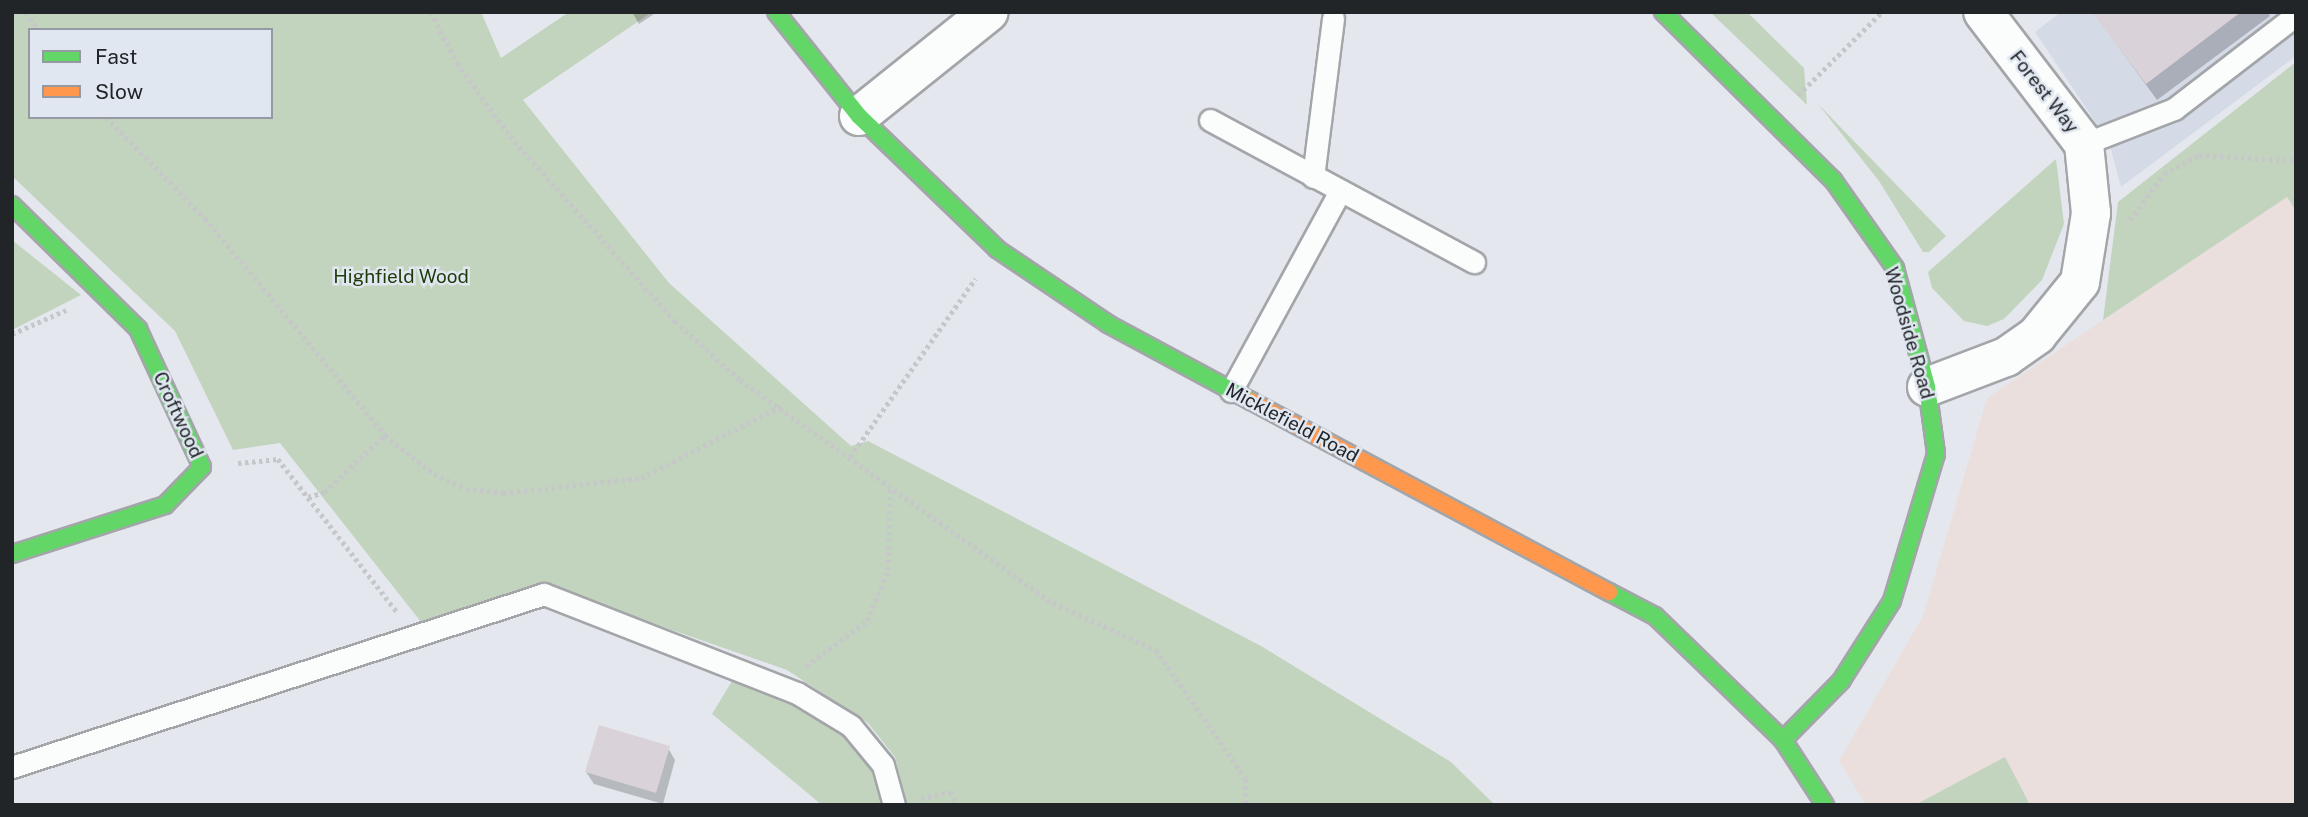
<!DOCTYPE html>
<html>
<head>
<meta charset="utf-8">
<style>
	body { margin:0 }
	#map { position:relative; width:2308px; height:817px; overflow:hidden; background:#e4e8ee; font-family:"Public Sans",sans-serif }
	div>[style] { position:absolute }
	.built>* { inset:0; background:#d4dae6 }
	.education>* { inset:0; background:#eadfdc }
	.green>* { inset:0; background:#c2d3be }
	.shadow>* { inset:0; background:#0003 }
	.building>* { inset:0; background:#dad2d9 }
	.path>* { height:4.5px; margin-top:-2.25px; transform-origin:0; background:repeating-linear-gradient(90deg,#c6c7c9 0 3.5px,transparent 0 7px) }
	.roads { filter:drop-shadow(2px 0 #a3a5a9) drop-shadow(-2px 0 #a3a5a9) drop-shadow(0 2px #a3a5a9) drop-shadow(0 -2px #a3a5a9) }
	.lane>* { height:21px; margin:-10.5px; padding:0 10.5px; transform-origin:10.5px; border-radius:10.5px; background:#fbfcfc }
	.street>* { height:38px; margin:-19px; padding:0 19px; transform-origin:19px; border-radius:19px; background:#fbfcfc }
	.fast>* { height:16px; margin:-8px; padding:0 8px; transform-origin:8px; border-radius:8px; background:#63d668 }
	.slow>* { height:16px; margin:-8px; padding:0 8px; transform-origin:8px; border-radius:8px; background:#ff974d }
	span { translate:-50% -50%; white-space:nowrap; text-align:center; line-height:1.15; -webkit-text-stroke:5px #e1e7f1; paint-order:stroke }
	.street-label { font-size:19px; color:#222528 }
	.park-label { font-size:19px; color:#1e3a06 }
	.frame { position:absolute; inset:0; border:14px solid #222528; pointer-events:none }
	.legend { position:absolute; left:28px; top:28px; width:245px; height:91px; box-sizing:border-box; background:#e1e7f1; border:2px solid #9599a1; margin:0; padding:9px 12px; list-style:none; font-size:21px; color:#222528 }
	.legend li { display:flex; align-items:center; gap:14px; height:35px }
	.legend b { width:35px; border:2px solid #9599a1 }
</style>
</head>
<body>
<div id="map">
	<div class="built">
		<div style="clip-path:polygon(2061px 12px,2296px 12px,2296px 56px,2121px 187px,2109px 142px,2035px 32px)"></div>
	</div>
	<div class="education">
		<div style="clip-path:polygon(2287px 197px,2296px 211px,2296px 805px,1866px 805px,1839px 761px,1923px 616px,1987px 398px)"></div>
	</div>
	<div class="green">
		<div style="clip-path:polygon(evenodd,12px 12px,481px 12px,501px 58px,569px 12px,652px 12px,523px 100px,669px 283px,851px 446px,868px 441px,1261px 646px,1451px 762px,1495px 805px,907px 805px,895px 757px,868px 723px,787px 670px,557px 590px,530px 586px,421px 622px,280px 443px,233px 450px,175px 331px,12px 176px,12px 12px,30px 30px,271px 30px,271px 117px,30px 117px,30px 30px)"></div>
		<div style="clip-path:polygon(1710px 12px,1747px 12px,1804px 68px,1807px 105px)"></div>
		<div style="clip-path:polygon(2296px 62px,2296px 211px,2287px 197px,2103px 320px,2118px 202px)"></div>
		<div style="clip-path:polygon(1818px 104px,1946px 236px,1929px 252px,1923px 252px,1879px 181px)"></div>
		<div style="clip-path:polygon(2056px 159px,2064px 224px,2042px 280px,2004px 319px,1987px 326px,1964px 321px,1932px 288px,1928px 272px)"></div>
		<div style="clip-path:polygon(12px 240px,81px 295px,12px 330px)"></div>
		<div style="clip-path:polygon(740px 668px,843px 728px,870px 757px,886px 805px,822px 805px,712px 714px)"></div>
		<div style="clip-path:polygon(2005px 757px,2030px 805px,1915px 805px)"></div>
	</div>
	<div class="shadow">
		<div style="clip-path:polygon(632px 12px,657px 12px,639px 24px)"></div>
		<div style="clip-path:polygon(2093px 12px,2268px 12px,2270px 16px,2157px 100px)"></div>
		<div style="clip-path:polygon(668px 748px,675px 760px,663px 804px,594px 784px,586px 772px)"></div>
	</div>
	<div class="building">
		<div style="clip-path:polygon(2092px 12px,2241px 12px,2146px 84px)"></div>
		<div style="clip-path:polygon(599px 725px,670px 746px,656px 793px,585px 772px)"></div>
	</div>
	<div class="path">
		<div style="left:26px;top:12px;width:22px;rotate:56deg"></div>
		<div style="left:431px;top:12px;width:57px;rotate:63deg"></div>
		<div style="left:457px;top:63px;width:90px;rotate:54deg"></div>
		<div style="left:510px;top:136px;width:248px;rotate:48.3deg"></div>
		<div style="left:675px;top:321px;width:88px;rotate:42.2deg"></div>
		<div style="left:740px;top:380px;width:384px;rotate:35.5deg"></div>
		<div style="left:1053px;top:603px;width:113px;rotate:24.5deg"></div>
		<div style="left:1156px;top:650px;width:157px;rotate:55.1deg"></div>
		<div style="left:1246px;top:779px;width:26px;rotate:90deg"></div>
		<div style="left:1798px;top:95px;width:118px;rotate:-44.7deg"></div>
		<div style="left:106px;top:117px;width:141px;rotate:45.6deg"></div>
		<div style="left:205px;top:218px;width:282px;rotate:50.3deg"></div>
		<div style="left:385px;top:435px;width:63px;rotate:38.5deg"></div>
		<div style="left:434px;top:474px;width:35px;rotate:25deg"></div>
		<div style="left:466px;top:489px;width:37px;rotate:6deg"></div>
		<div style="left:503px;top:493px;width:139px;rotate:-6.2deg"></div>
		<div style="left:641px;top:478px;width:157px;rotate:-27.2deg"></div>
		<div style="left:2130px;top:220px;width:57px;rotate:-53.5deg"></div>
		<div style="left:2164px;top:174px;width:40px;rotate:-28deg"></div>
		<div style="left:2199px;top:155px;width:97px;rotate:3.5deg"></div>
		<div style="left:12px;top:334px;width:59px;rotate:-24deg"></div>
		<div style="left:850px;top:457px;width:218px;rotate:-54.9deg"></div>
		<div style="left:238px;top:463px;width:40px;rotate:-5.7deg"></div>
		<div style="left:278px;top:459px;width:195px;rotate:52.1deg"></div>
		<div style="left:308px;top:497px;width:17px;rotate:-17deg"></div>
		<div style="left:324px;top:492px;width:83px;rotate:-43.1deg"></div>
		<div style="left:806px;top:666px;width:76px;rotate:-36.4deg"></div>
		<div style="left:867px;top:621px;width:55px;rotate:-67.6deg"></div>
		<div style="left:888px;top:570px;width:83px;rotate:-88.6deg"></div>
		<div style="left:921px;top:798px;width:30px;rotate:-12deg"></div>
		<div style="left:950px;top:792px;width:16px;rotate:55deg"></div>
	</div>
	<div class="roads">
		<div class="lane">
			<div style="left:1210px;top:120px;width:300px;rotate:28.3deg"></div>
			<div style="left:2084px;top:144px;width:97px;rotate:-21.3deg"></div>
			<div style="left:2174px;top:109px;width:154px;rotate:-37.6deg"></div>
			<div style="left:1313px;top:177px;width:160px;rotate:-82.8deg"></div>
			<div style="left:1231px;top:391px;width:226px;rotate:-61.4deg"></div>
			<div style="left:12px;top:767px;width:559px;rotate:-18.01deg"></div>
			<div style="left:544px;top:594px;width:272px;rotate:21.4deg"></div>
			<div style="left:797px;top:693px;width:63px;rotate:31.4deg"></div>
			<div style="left:851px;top:726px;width:50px;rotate:50.6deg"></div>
			<div style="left:883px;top:765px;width:41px;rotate:74.6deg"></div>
		</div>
		<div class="street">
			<div style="left:859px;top:116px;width:166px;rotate:-38.7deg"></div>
			<div style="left:1927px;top:387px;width:85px;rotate:-20.8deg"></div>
			<div style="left:2006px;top:357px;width:38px;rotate:-35deg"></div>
			<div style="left:2037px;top:335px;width:68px;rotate:-50.9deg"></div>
			<div style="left:2080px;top:282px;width:70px;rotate:-80.9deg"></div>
			<div style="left:2091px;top:213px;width:69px;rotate:-95.8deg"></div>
			<div style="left:2084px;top:144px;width:166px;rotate:-127.4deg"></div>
		</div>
		<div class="fast">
			<div style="left:776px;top:12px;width:133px;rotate:51.4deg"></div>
			<div style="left:859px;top:116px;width:192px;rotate:43.9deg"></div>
			<div style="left:997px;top:249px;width:134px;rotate:34deg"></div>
			<div style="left:1108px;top:324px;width:162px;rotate:28.3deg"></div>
			<div style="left:1663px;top:12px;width:239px;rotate:44.7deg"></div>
			<div style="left:1833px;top:180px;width:108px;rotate:54.8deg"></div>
			<div style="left:1895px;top:268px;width:123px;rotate:74.9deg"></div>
			<div style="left:1927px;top:387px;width:68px;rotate:82.3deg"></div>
			<div style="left:1936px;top:454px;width:153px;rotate:106.7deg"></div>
			<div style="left:1892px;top:601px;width:95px;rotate:122.5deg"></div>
			<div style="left:1841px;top:681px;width:83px;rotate:134.5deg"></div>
			<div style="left:12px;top:205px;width:177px;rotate:44.5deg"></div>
			<div style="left:138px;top:329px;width:152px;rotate:65.1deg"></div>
			<div style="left:202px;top:467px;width:53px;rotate:134.2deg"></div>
			<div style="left:165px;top:505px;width:161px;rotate:162.2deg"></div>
			<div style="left:1609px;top:592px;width:52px;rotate:27.6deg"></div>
			<div style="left:1655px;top:616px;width:178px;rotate:44.1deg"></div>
			<div style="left:1783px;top:740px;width:77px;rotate:57.1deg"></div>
		</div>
		<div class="slow">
			<div style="left:1251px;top:401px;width:406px;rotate:28.1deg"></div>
		</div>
	</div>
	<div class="street-label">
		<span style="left:2044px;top:92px;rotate:52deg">Forest Way</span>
		<span style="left:1909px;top:333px;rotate:74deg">Woodside Road</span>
		<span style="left:178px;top:415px;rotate:65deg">Croftwood</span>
		<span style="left:1292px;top:423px;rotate:28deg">Micklefield Road</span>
	</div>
	<div class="park-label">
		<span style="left:401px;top:277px">Highfield Wood</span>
	</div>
	<div class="frame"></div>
	<ul class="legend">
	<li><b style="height:9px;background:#63d668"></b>Fast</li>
	<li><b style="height:9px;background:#ff974d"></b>Slow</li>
	</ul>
</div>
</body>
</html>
